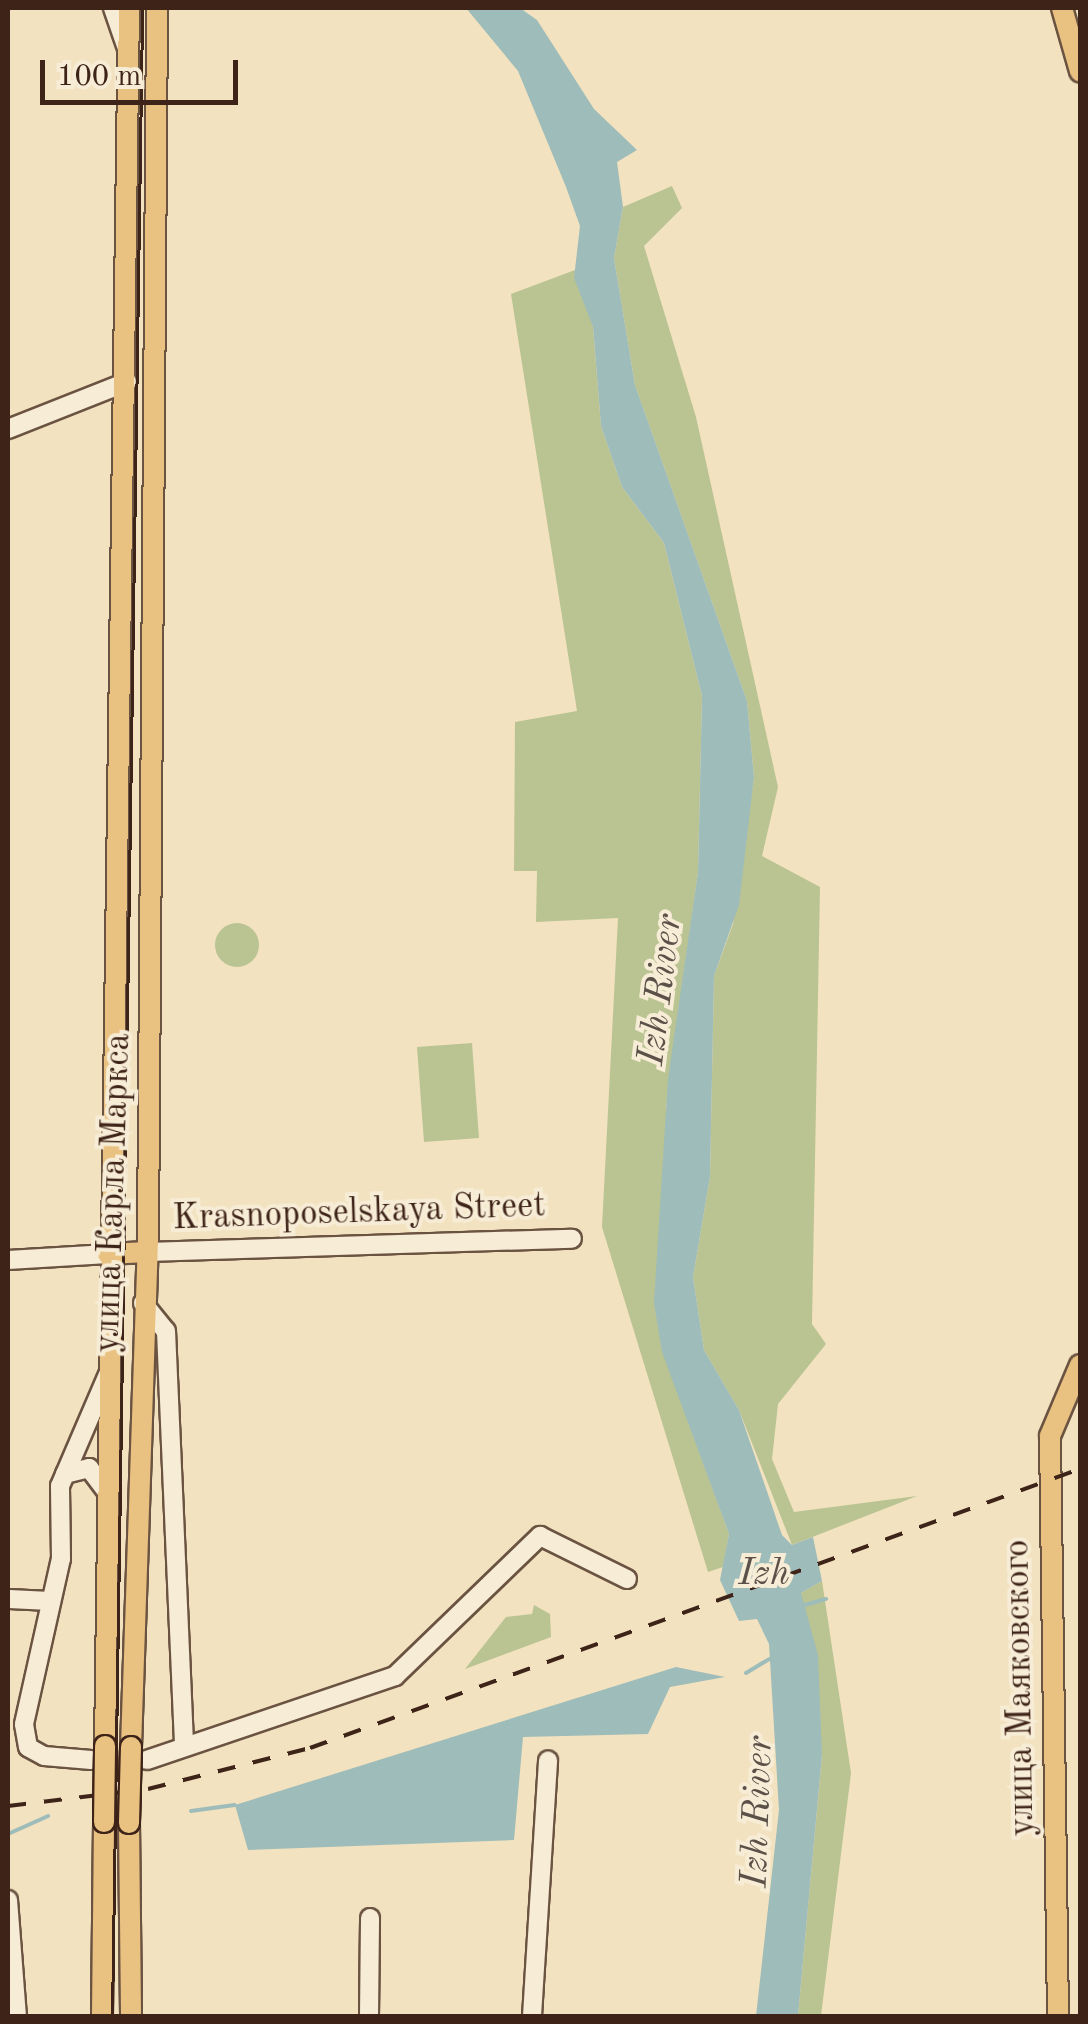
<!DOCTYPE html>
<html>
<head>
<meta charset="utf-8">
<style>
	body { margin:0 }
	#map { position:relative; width:1088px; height:2024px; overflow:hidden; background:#f2e2bf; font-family:"Old Standard TT",serif }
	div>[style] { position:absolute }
	.green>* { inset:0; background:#bac392 }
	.round { border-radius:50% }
	.water>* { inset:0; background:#9ebcba }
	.stream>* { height:4px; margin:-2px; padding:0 2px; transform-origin:2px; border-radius:2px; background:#9ebcba }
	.roads { filter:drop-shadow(2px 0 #6b5342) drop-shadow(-2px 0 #6b5342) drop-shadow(0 2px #6b5342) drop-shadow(0 -2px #6b5342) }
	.minor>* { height:18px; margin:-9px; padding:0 9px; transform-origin:9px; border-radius:9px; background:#f7ecd5 }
	.major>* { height:20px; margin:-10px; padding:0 10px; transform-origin:10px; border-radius:10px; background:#e9c180 }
	.tram>* { height:2.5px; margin:-1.25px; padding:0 1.25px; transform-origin:1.25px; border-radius:1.25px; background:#3e2318 }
	.rail>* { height:4px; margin-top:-2px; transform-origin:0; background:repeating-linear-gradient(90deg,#3e2318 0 18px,transparent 0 36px) }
	.bridges { filter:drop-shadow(2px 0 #3e2318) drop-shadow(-2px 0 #3e2318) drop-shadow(0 2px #3e2318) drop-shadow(0 -2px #3e2318) }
	.major-bridge>* { height:20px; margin:-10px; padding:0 10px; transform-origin:10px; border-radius:10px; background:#e9c180 }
	span { translate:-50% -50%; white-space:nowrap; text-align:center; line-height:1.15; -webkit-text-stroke:8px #f7ecd5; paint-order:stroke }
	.street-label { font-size:35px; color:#3e2318 }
	.water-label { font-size:38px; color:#5b5149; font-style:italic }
	.frame { position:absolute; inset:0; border:10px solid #3e2318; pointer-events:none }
	.scale { position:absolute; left:40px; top:60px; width:198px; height:45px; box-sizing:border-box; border:5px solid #3e2318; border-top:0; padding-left:12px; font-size:30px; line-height:35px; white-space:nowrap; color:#3e2318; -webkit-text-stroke:8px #f7ecd5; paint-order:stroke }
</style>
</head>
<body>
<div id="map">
	<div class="green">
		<div style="clip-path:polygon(672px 186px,682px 208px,644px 246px,696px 417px,778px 787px,762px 856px,820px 887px,812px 1324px,826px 1344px,778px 1404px,772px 1459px,794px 1512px,917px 1496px,792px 1545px,739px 1410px,704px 1350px,693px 1277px,710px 1177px,714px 976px,733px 924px,754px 777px,747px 701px,635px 385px,614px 258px,623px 207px)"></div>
		<div style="clip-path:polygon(575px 270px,593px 327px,601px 426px,622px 487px,664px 543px,702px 696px,698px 872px,666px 1107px,691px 1428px,729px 1534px,723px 1567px,708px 1572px,602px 1227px,618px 918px,536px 922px,537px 871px,514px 871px,515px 722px,577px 711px,511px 294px)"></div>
		<div class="round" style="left:215px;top:923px;width:44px;height:44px"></div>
		<div style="clip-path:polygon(472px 1043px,479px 1138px,424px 1142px,417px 1047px)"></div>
		<div style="clip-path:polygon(822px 1581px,851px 1773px,821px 2016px,798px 2016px,822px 1755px,801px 1593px)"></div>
		<div style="clip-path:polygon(534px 1605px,550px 1614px,551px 1637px,465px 1669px,506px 1617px,532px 1614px)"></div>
	</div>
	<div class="water">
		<div style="clip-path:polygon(466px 8px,520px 8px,537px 20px,594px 109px,637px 150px,617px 162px,623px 207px,614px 258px,635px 385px,747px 701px,754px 777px,739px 905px,714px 976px,710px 1177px,693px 1277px,704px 1350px,739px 1410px,782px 1535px,792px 1545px,813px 1537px,822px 1581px,801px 1593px,818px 1655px,822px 1755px,798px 2016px,756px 2016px,779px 1810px,769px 1644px,757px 1619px,739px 1621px,720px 1580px,729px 1534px,662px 1352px,654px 1303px,668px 1079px,698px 872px,702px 696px,664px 543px,622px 487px,601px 426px,593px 327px,574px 278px,580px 226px,566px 187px,518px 71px)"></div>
		<div style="clip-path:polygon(676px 1667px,725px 1677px,670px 1687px,648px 1734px,523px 1737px,514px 1840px,248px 1850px,235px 1805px)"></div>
	</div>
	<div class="stream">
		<div style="left:805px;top:1605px;width:22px;rotate:-16deg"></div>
		<div style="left:746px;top:1673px;width:27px;rotate:-31deg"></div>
		<div style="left:191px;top:1811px;width:44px;rotate:-7.8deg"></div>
		<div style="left:8px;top:1834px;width:44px;rotate:-24.2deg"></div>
	</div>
	<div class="roads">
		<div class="minor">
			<div style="left:113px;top:8px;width:39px;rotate:71deg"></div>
			<div style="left:8px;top:429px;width:128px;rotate:-21.6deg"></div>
			<div style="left:147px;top:1252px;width:425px;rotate:-1.8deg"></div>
			<div style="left:8px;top:1260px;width:100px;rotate:-3.4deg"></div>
			<div style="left:143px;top:1303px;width:36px;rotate:51deg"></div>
			<div style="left:166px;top:1331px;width:415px;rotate:87.5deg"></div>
			<div style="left:65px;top:1474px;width:25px;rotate:-14deg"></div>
			<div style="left:89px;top:1468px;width:31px;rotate:53deg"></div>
			<div style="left:8px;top:1599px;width:43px;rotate:2.7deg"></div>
			<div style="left:91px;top:1760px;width:47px;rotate:-175.1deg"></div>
			<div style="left:44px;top:1756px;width:18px;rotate:-151deg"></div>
			<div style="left:28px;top:1747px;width:23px;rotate:-100deg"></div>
			<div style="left:24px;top:1724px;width:169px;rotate:-77.4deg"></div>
			<div style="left:61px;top:1559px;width:73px;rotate:-90.8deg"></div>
			<div style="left:60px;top:1486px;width:124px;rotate:-66.7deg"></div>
			<div style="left:147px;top:1760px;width:262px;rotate:-18.7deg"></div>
			<div style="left:395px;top:1676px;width:202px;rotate:-44deg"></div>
			<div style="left:540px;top:1536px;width:97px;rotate:26.3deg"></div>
			<div style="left:8px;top:1900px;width:116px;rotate:85.6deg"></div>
			<div style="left:369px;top:2016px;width:98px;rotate:-89.4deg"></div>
			<div style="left:532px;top:2016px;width:256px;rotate:-86.4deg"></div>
		</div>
		<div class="major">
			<div style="left:1062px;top:8px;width:66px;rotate:74.1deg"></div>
			<div style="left:108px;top:1254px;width:39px;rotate:-3deg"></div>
			<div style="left:105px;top:1746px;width:1738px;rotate:-89.21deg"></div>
			<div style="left:131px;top:1747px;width:508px;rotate:-88.08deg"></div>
			<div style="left:148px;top:1239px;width:1231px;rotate:-89.58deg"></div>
			<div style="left:129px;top:1823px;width:193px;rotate:89.4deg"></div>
			<div style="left:102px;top:2016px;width:194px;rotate:-89.4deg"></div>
			<div style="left:1058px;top:2016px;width:580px;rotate:-90.79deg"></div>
			<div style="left:1050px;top:1436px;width:77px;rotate:-67.1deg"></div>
		</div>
	</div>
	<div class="tram">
		<div style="left:112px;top:2016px;width:2008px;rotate:-89.14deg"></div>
	</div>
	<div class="rail">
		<div style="left:8px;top:1806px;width:141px;rotate:-6.9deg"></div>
		<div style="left:148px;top:1789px;width:167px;rotate:-14.2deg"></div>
		<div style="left:310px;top:1748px;width:819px;rotate:-19.92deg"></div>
	</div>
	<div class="bridges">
		<div class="major-bridge">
			<div style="left:104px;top:1822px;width:76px;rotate:-89.2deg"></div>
			<div style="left:129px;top:1823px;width:76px;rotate:-88.5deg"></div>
		</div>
	</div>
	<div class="street-label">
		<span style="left:114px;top:1193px;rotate:-88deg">улица Карла Маркса</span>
		<span style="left:359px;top:1213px;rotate:-2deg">Krasnoposelskaya Street</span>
		<span style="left:1021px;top:1688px;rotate:-91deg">улица Маяковского</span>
	</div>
	<div class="water-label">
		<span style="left:662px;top:990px;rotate:-83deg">Izh River</span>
		<span style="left:764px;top:1575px">Izh</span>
		<span style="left:759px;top:1812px;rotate:-88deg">Izh River</span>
	</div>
	<div class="frame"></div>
	<div class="scale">100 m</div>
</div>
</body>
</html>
